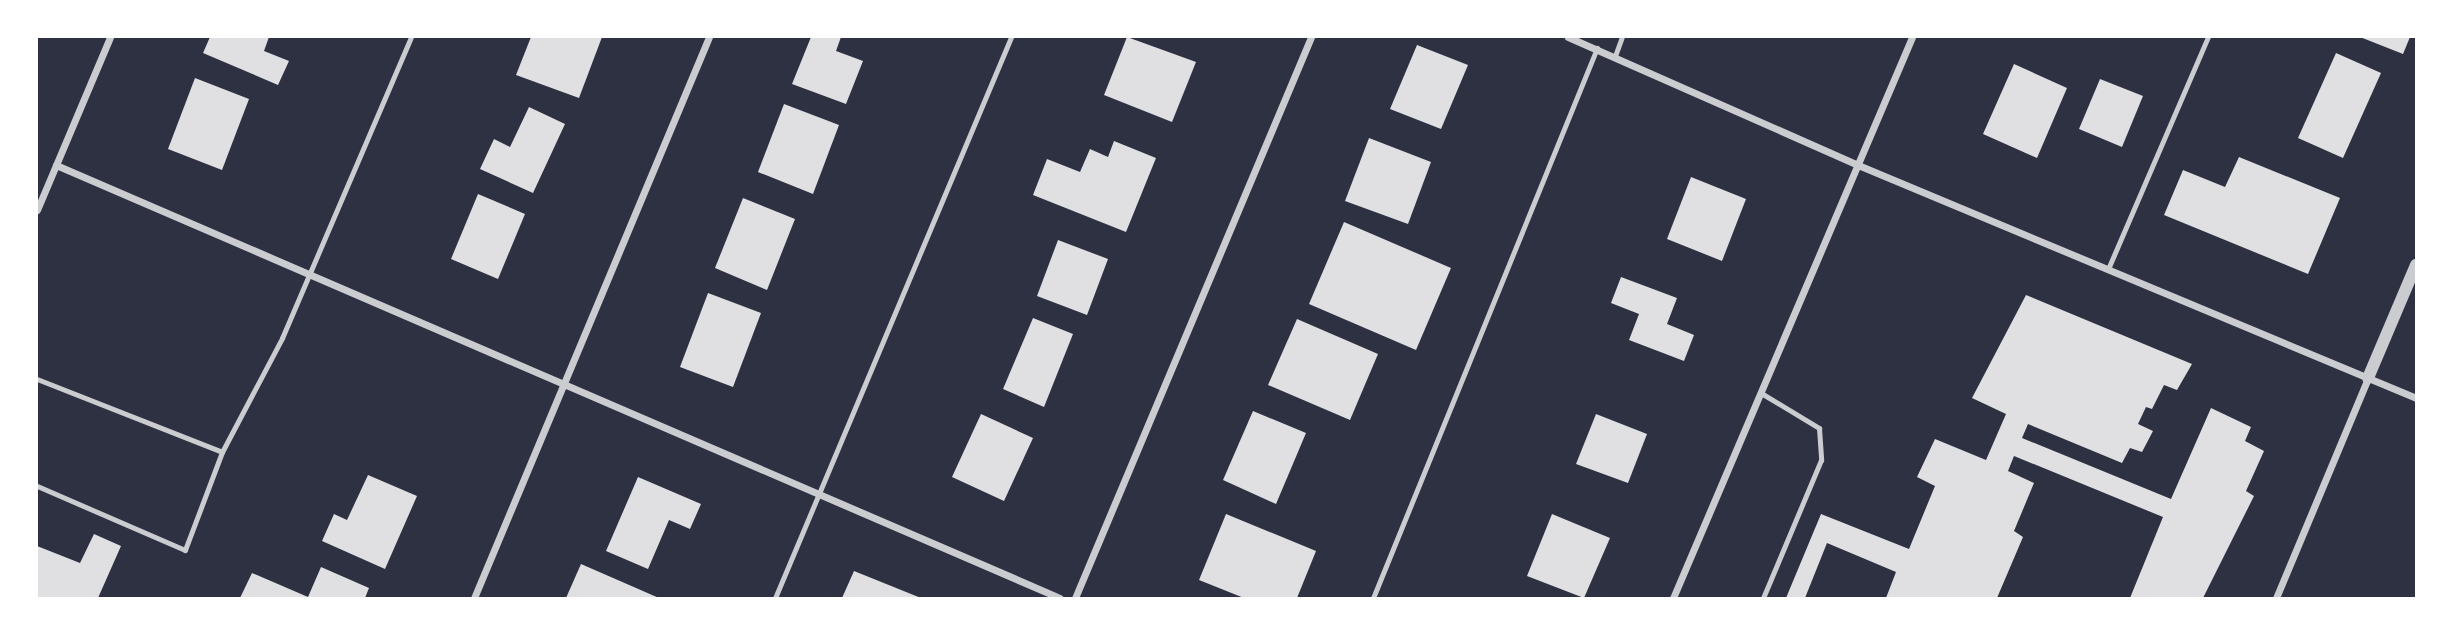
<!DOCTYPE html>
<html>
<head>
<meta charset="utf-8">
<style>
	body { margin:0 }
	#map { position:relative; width:2453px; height:635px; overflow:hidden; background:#2d3142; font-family:"Fira Sans Condensed",sans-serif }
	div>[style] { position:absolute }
	.building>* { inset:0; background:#e0e0e3 }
	.service>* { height:5px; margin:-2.5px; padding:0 2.5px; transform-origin:2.5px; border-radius:2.5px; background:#caccd0 }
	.minor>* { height:7px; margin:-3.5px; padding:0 3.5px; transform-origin:3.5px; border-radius:3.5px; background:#caccd0 }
	.tertiary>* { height:12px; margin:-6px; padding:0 6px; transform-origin:6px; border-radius:6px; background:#caccd0 }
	span { translate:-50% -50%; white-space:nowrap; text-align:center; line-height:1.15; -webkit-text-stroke:7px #fff; paint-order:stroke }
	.frame { position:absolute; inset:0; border:38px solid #fff; pointer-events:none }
</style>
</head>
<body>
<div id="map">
	<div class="building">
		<div style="clip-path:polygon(210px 37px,269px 37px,264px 51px,289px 61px,278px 85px,203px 53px)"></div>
		<div style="clip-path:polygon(531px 37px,602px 37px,579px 98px,516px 75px)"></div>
		<div style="clip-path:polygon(811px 37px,841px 37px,836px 51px,863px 61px,846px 104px,792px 84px)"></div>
		<div style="clip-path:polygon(1127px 37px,1196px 62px,1172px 122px,1104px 95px)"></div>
		<div style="clip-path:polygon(2360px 37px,2410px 37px,2403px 54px)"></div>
		<div style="clip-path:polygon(1417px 45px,1468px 65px,1441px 129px,1390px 109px)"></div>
		<div style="clip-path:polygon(2336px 53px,2381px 73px,2343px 158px,2298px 138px)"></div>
		<div style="clip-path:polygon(2014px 64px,2067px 88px,2037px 158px,1983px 134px)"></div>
		<div style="clip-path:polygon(195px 78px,249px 99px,222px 170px,168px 149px)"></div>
		<div style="clip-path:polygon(2100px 79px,2143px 96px,2122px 147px,2079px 129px)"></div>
		<div style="clip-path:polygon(784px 104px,839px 125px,813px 194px,758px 172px)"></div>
		<div style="clip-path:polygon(529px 107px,565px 124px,533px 193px,480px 169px,494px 139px,510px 147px)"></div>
		<div style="clip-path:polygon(1369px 138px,1431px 162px,1408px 224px,1345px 201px)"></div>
		<div style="clip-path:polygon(1114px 141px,1156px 158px,1126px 232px,1033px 195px,1047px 159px,1080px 172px,1090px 149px,1108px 157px)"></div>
		<div style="clip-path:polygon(2239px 157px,2340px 198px,2308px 274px,2164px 215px,2183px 170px,2225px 187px)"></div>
		<div style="clip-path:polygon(1691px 177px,1746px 199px,1722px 261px,1667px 239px)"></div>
		<div style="clip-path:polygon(478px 194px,525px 214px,498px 279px,451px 259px)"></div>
		<div style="clip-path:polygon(743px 198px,795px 219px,767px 290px,715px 268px)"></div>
		<div style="clip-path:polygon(1344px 222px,1451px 268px,1416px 350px,1309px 304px)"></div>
		<div style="clip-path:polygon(1058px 240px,1108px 259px,1087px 315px,1037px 296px)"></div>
		<div style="clip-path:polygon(1621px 277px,1677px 298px,1667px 324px,1694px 335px,1684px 361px,1629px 340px,1639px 314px,1611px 303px)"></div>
		<div style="clip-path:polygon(708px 293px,761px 313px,733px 387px,680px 367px)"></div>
		<div style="clip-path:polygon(2026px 295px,2192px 364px,2177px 390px,2164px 385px,2152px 409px,2146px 407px,2138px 424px,2153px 431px,2142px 452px,2130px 448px,2122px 463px,2028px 424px,2022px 438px,2171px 499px,2211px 408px,2251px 427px,2245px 441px,2264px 451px,2246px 491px,2254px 496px,2203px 598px,2130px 598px,2163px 517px,2014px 456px,2008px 471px,2034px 483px,2014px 531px,2023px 537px,1997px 598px,1886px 598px,1896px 572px,1827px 543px,1805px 598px,1786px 598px,1821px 514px,1909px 549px,1935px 486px,1917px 477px,1935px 439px,1986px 460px,2006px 414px,1972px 398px)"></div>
		<div style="clip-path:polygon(1033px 318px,1073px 334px,1044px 407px,1003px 389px)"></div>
		<div style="clip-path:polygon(1297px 319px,1378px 354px,1350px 420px,1268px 385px)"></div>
		<div style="clip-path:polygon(1253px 411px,1306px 433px,1276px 504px,1223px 480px)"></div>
		<div style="clip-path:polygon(981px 414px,1033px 438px,1004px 501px,952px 477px)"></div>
		<div style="clip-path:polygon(1596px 414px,1647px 434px,1628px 483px,1576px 464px)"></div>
		<div style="clip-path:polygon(368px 475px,417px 496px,385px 569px,322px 541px,334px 514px,347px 520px)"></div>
		<div style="clip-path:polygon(638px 477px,701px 504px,690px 529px,669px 520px,648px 569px,606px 551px)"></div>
		<div style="clip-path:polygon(1226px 514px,1316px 551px,1297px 598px,1244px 598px,1199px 580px)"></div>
		<div style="clip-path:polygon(1552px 514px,1610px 538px,1584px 598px,1527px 576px)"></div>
		<div style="clip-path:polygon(94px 534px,121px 546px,98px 598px,37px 598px,37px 546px,80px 563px)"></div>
		<div style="clip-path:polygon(581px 564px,659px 598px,566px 598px)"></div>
		<div style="clip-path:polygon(321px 567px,369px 588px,365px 598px,240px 598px,252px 573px,308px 597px)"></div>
		<div style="clip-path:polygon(854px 571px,921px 598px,842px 598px)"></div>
	</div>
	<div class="service">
		<div style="left:1615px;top:56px;width:20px;rotate:-70deg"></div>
		<div style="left:2108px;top:269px;width:253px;rotate:-66.7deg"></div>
		<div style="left:37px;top:379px;width:199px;rotate:21.5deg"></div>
		<div style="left:222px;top:452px;width:105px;rotate:110.7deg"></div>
		<div style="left:185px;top:550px;width:161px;rotate:-156.6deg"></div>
		<div style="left:1761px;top:393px;width:68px;rotate:31.1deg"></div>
		<div style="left:1819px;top:428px;width:32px;rotate:86deg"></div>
		<div style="left:1821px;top:460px;width:150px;rotate:112.8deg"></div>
		<div style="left:222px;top:452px;width:129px;rotate:-62.2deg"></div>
		<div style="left:282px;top:338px;width:327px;rotate:-66.8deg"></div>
		<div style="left:775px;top:598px;width:609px;rotate:-67.18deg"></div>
		<div style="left:1373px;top:598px;width:594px;rotate:-67.84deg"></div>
	</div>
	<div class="minor">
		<div style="left:1568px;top:37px;width:317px;rotate:23.8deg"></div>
		<div style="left:1858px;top:165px;width:605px;rotate:22.66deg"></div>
		<div style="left:56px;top:165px;width:1093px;rotate:23.33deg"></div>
		<div style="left:37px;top:210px;width:188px;rotate:-67.1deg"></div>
		<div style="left:474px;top:598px;width:608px;rotate:-67.27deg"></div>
		<div style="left:1075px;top:598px;width:609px;rotate:-67.18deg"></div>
		<div style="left:1673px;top:598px;width:610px;rotate:-66.92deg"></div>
		<div style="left:2276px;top:598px;width:238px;rotate:-67.3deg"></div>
	</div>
	<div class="tertiary">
		<div style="left:2368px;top:378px;width:123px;rotate:-67deg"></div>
	</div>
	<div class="frame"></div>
</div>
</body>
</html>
